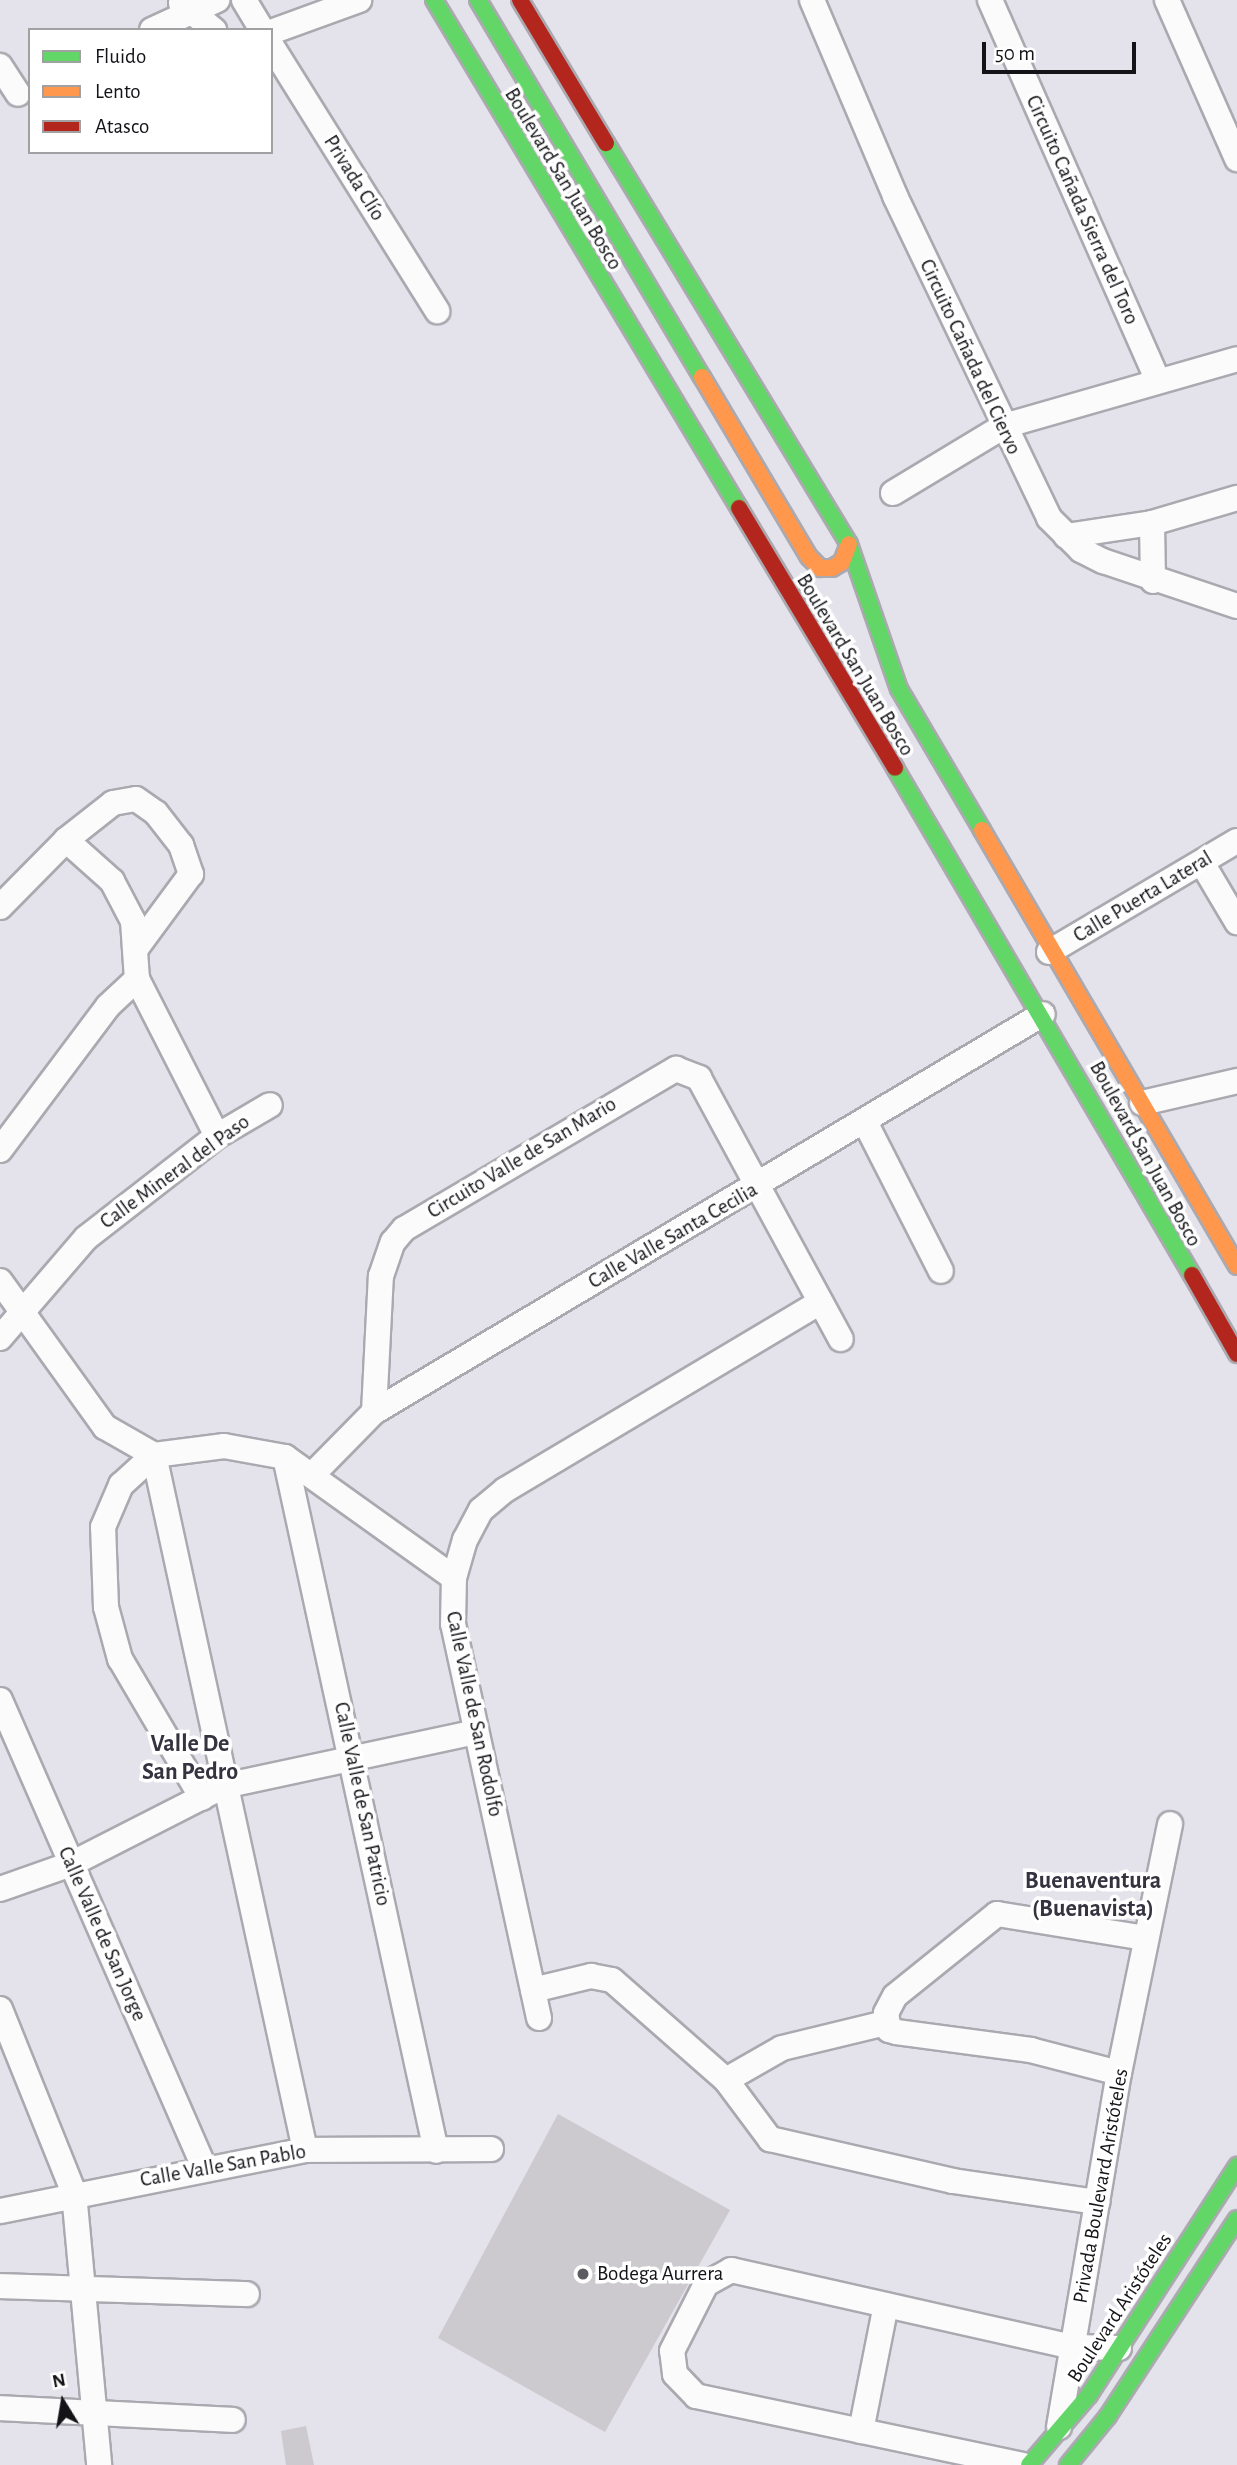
<!DOCTYPE html>
<html>
<head>
<meta charset="utf-8">
<style>
	body { margin:0 }
	#map { position:relative; width:1237px; height:2465px; overflow:hidden; background:#e4e2ea; font-family:"Alegreya Sans",sans-serif }
	div>[style] { position:absolute }
	.building>* { inset:0; background:#ccc9cf }
	.roads { filter:drop-shadow(2px 0 #aba9b0) drop-shadow(-2px 0 #aba9b0) drop-shadow(0 2px #aba9b0) drop-shadow(0 -2px #aba9b0) }
	.street>* { height:24px; margin:-12px; padding:0 12px; transform-origin:12px; border-radius:12px; background:#fbfbfc }
	.fast>* { height:16px; margin:-8px; padding:0 8px; transform-origin:8px; border-radius:8px; background:#63d668 }
	.slow>* { height:16px; margin:-8px; padding:0 8px; transform-origin:8px; border-radius:8px; background:#ff974d }
	.jam>* { height:16px; margin:-8px; padding:0 8px; transform-origin:8px; border-radius:8px; background:#b3261e }
	.dots>* { width:19px; height:19px; translate:-50% -50%; box-sizing:border-box; border:4px solid #fff; border-radius:50% }
	span { translate:-50% -50%; white-space:nowrap; text-align:center; line-height:1.15; -webkit-text-stroke:7px #fff; paint-order:stroke }
	.street-label { font-size:21px; color:#141318 }
	.poi-label { font-size:21px; color:#141318 }
	.left { translate:0 -50%; text-align:left }
	.quarter-label { font-size:24px; color:#35333f; font-weight:700 }
	.legend { position:absolute; left:28px; top:28px; width:245px; height:126px; box-sizing:border-box; background:#fff; border:2px solid #a1a1a3; margin:0; padding:9px 12px; list-style:none; font-size:21px; color:#141318 }
	.legend li { display:flex; align-items:center; gap:14px; height:35px }
	.legend b { width:35px; border:2px solid #a1a1a3 }
	.north { position:absolute; left:28px; top:2367px; width:70px; height:70px; -webkit-text-stroke:5px #fff; paint-order:stroke; rotate:349deg; font-size:19px; font-weight:700; line-height:28px; text-align:center; color:#141318 }
	.north::after { content:''; display:block; margin:auto; width:24px; height:32px; background:#141318; clip-path:polygon(50% 0,100% 100%,50% 72%,0 100%) }
	.scale { position:absolute; left:982px; top:42px; width:154px; height:32px; box-sizing:border-box; border:4px solid #141318; border-top:0; padding-left:9px; font-size:21px; line-height:24px; white-space:nowrap; color:#141318; -webkit-text-stroke:5px #fff; paint-order:stroke }
</style>
</head>
<body>
<div id="map">
	<div class="building">
		<div style="clip-path:polygon(558px 2114px,730px 2210px,605px 2432px,438px 2338px)"></div>
		<div style="clip-path:polygon(306px 2426px,314px 2465px,286px 2465px,281px 2431px)"></div>
	</div>
	<div class="roads">
		<div class="street">
			<div style="left:244px;top:0;width:35px;rotate:59deg"></div>
			<div style="left:812px;top:0;width:213px;rotate:67deg"></div>
			<div style="left:895px;top:196px;width:357px;rotate:64.4deg"></div>
			<div style="left:1049px;top:518px;width:45px;rotate:45deg"></div>
			<div style="left:1081px;top:550px;width:25px;rotate:27deg"></div>
			<div style="left:1103px;top:561px;width:141px;rotate:18.6deg"></div>
			<div style="left:990px;top:0;width:416px;rotate:66.2deg"></div>
			<div style="left:1167px;top:0;width:174px;rotate:66.2deg"></div>
			<div style="left:181px;top:3px;width:43px;rotate:39.3deg"></div>
			<div style="left:152px;top:30px;width:72px;rotate:-24.8deg"></div>
			<div style="left:271px;top:32px;width:94px;rotate:-20deg"></div>
			<div style="left:271px;top:45px;width:314px;rotate:58deg"></div>
			<div style="left:0;top:66px;width:33px;rotate:57deg"></div>
			<div style="left:893px;top:493px;width:130px;rotate:-31.1deg"></div>
			<div style="left:1004px;top:426px;width:242px;rotate:-16deg"></div>
			<div style="left:1152px;top:523px;width:58px;rotate:89deg"></div>
			<div style="left:1066px;top:536px;width:87px;rotate:-8.6deg"></div>
			<div style="left:1152px;top:523px;width:89px;rotate:-16.4deg"></div>
			<div style="left:66px;top:840px;width:60px;rotate:-38.2deg"></div>
			<div style="left:113px;top:803px;width:23px;rotate:-10deg"></div>
			<div style="left:136px;top:799px;width:24px;rotate:35deg"></div>
			<div style="left:156px;top:813px;width:41px;rotate:52deg"></div>
			<div style="left:181px;top:845px;width:31px;rotate:71deg"></div>
			<div style="left:191px;top:874px;width:89px;rotate:126.4deg"></div>
			<div style="left:1202px;top:863px;width:69px;rotate:59.3deg"></div>
			<div style="left:0;top:907px;width:94px;rotate:-45.4deg"></div>
			<div style="left:66px;top:840px;width:62px;rotate:41.7deg"></div>
			<div style="left:112px;top:881px;width:45px;rotate:62.3deg"></div>
			<div style="left:133px;top:921px;width:58px;rotate:86.1deg"></div>
			<div style="left:137px;top:979px;width:176px;rotate:63deg"></div>
			<div style="left:1049px;top:952px;width:218px;rotate:-30.6deg"></div>
			<div style="left:1142px;top:1103px;width:98px;rotate:-13deg"></div>
			<div style="left:865px;top:1122px;width:167px;rotate:63deg"></div>
			<div style="left:0;top:1150px;width:180px;rotate:-53.1deg"></div>
			<div style="left:108px;top:1006px;width:40px;rotate:-43deg"></div>
			<div style="left:0;top:1281px;width:180px;rotate:54.3deg"></div>
			<div style="left:105px;top:1427px;width:56px;rotate:29.7deg"></div>
			<div style="left:0;top:1338px;width:132px;rotate:-49.3deg"></div>
			<div style="left:86px;top:1238px;width:166px;rotate:-37.9deg"></div>
			<div style="left:217px;top:1136px;width:61px;rotate:-30.3deg"></div>
			<div style="left:374px;top:1412px;width:136px;rotate:-87.1deg"></div>
			<div style="left:381px;top:1276px;width:36px;rotate:-71deg"></div>
			<div style="left:393px;top:1242px;width:17px;rotate:-50deg"></div>
			<div style="left:404px;top:1229px;width:316px;rotate:-30.5deg"></div>
			<div style="left:676px;top:1069px;width:25px;rotate:21deg"></div>
			<div style="left:699px;top:1078px;width:297px;rotate:61.5deg"></div>
			<div style="left:154px;top:1455px;width:711px;rotate:77.74deg"></div>
			<div style="left:285px;top:1457px;width:710px;rotate:77.72deg"></div>
			<div style="left:314px;top:1473px;width:86px;rotate:-45.5deg"></div>
			<div style="left:374px;top:1412px;width:778px;rotate:-30.75deg"></div>
			<div style="left:0;top:1700px;width:510px;rotate:66.4deg"></div>
			<div style="left:202px;top:1798px;width:161px;rotate:-120.5deg"></div>
			<div style="left:120px;top:1659px;width:54px;rotate:-105.1deg"></div>
			<div style="left:106px;top:1607px;width:80px;rotate:-92.1deg"></div>
			<div style="left:103px;top:1527px;width:46px;rotate:-66.8deg"></div>
			<div style="left:121px;top:1485px;width:45px;rotate:-42.3deg"></div>
			<div style="left:154px;top:1455px;width:71px;rotate:-7.3deg"></div>
			<div style="left:224px;top:1446px;width:62px;rotate:10.2deg"></div>
			<div style="left:285px;top:1457px;width:208px;rotate:35.6deg"></div>
			<div style="left:0;top:1889px;width:75px;rotate:-19.4deg"></div>
			<div style="left:71px;top:1864px;width:172px;rotate:-27deg"></div>
			<div style="left:224px;top:1786px;width:257px;rotate:-12.1deg"></div>
			<div style="left:533px;top:1990px;width:60px;rotate:-13.6deg"></div>
			<div style="left:591px;top:1976px;width:21px;rotate:11deg"></div>
			<div style="left:612px;top:1980px;width:152px;rotate:41.3deg"></div>
			<div style="left:726px;top:2080px;width:74px;rotate:53.3deg"></div>
			<div style="left:770px;top:2139px;width:188px;rotate:12.9deg"></div>
			<div style="left:953px;top:2181px;width:146px;rotate:8.3deg"></div>
			<div style="left:0;top:2009px;width:198px;rotate:68.1deg"></div>
			<div style="left:74px;top:2193px;width:273px;rotate:84.7deg"></div>
			<div style="left:539px;top:2018px;width:403px;rotate:-102.3deg"></div>
			<div style="left:453px;top:1624px;width:46px;rotate:-88.8deg"></div>
			<div style="left:454px;top:1578px;width:40px;rotate:-74deg"></div>
			<div style="left:465px;top:1540px;width:34px;rotate:-62deg"></div>
			<div style="left:481px;top:1510px;width:31px;rotate:-40deg"></div>
			<div style="left:505px;top:1490px;width:367px;rotate:-30.8deg"></div>
			<div style="left:1119px;top:2073px;width:91px;rotate:-165.4deg"></div>
			<div style="left:1031px;top:2050px;width:136px;rotate:-172.4deg"></div>
			<div style="left:896px;top:2032px;width:7px;rotate:-164deg"></div>
			<div style="left:889px;top:2030px;width:17px;rotate:-100deg"></div>
			<div style="left:886px;top:2013px;width:19px;rotate:-62deg"></div>
			<div style="left:895px;top:1996px;width:131px;rotate:-38.8deg"></div>
			<div style="left:997px;top:1914px;width:151px;rotate:9.2deg"></div>
			<div style="left:726px;top:2080px;width:64px;rotate:-29.7deg"></div>
			<div style="left:782px;top:2048px;width:106px;rotate:-13.6deg"></div>
			<div style="left:0;top:2211px;width:311px;rotate:-11.3deg"></div>
			<div style="left:305px;top:2150px;width:186px;rotate:-0.3deg"></div>
			<div style="left:0;top:2286px;width:247px;rotate:1.9deg"></div>
			<div style="left:0;top:2408px;width:233px;rotate:2.9deg"></div>
			<div style="left:1059px;top:2427px;width:359px;rotate:-80.4deg"></div>
			<div style="left:1119px;top:2073px;width:254px;rotate:-78.4deg"></div>
			<div style="left:861px;top:2431px;width:128px;rotate:-78.8deg"></div>
			<div style="left:1023px;top:2465px;width:334px;rotate:-168.1deg"></div>
			<div style="left:696px;top:2396px;width:30px;rotate:-134deg"></div>
			<div style="left:675px;top:2374px;width:23px;rotate:-97deg"></div>
			<div style="left:672px;top:2351px;width:75px;rotate:-63.1deg"></div>
			<div style="left:706px;top:2284px;width:29px;rotate:-29deg"></div>
			<div style="left:731px;top:2270px;width:352px;rotate:12.7deg"></div>
			<div style="left:1074px;top:2347px;width:45px;rotate:1.3deg"></div>
		</div>
		<div class="fast">
			<div style="left:434px;top:0;width:593px;rotate:59.02deg"></div>
			<div style="left:478px;top:0;width:439px;rotate:59.3deg"></div>
			<div style="left:606px;top:143px;width:469px;rotate:58.8deg"></div>
			<div style="left:849px;top:544px;width:153px;rotate:71deg"></div>
			<div style="left:899px;top:689px;width:164px;rotate:59.5deg"></div>
			<div style="left:895px;top:768px;width:588px;rotate:59.64deg"></div>
			<div style="left:1029px;top:2465px;width:92px;rotate:-49.4deg"></div>
			<div style="left:1089px;top:2395px;width:273px;rotate:-57.1deg"></div>
			<div style="left:1068px;top:2465px;width:63px;rotate:-50.8deg"></div>
			<div style="left:1108px;top:2416px;width:235px;rotate:-56.8deg"></div>
		</div>
		<div class="slow">
			<div style="left:702px;top:377px;width:209px;rotate:59.3deg"></div>
			<div style="left:809px;top:557px;width:16px;rotate:45deg"></div>
			<div style="left:820px;top:568px;width:12px"></div>
			<div style="left:832px;top:568px;width:12px;rotate:-31deg"></div>
			<div style="left:842px;top:562px;width:19px;rotate:-69deg"></div>
			<div style="left:982px;top:830px;width:505px;rotate:59.68deg"></div>
		</div>
		<div class="jam">
			<div style="left:520px;top:0;width:167px;rotate:59deg"></div>
			<div style="left:739px;top:508px;width:303px;rotate:59deg"></div>
			<div style="left:1192px;top:1275px;width:91px;rotate:60.3deg"></div>
		</div>
	</div>
	<div class="dots">
		<div style="left:583px;top:2274px;background:#5d5b62"></div>
	</div>
	<div class="street-label">
		<span style="left:354px;top:178px;rotate:58deg">Privada Clío</span>
		<span style="left:563px;top:179px;rotate:59deg">Boulevard San Juan Bosco</span>
		<span style="left:1082px;top:210px;rotate:66deg">Circuito Cañada Sierra del Toro</span>
		<span style="left:970px;top:357px;rotate:65deg">Circuito Cañada del Ciervo</span>
		<span style="left:855px;top:665px;rotate:59deg">Boulevard San Juan Bosco</span>
		<span style="left:1143px;top:897px;rotate:-31deg">Calle Puerta Lateral</span>
		<span style="left:1145px;top:1154px;rotate:61deg">Boulevard San Juan Bosco</span>
		<span style="left:522px;top:1158px;rotate:-31deg">Circuito Valle de San Mario</span>
		<span style="left:175px;top:1172px;rotate:-36deg">Calle Mineral del Paso</span>
		<span style="left:673px;top:1236px;rotate:-30deg">Calle Valle Santa Cecilia</span>
		<span style="left:474px;top:1714px;rotate:78deg">Calle Valle de San Rodolfo</span>
		<span style="left:362px;top:1804px;rotate:78deg">Calle Valle de San Patricio</span>
		<span style="left:102px;top:1934px;rotate:66deg">Calle Valle de San Jorge</span>
		<span style="left:223px;top:2166px;rotate:-10deg">Calle Valle San Pablo</span>
		<span style="left:1101px;top:2186px;rotate:-80deg">Privada Boulevard Aristóteles</span>
		<span style="left:1120px;top:2308px;rotate:-57deg">Boulevard Aristóteles</span>
	</div>
	<div class="poi-label">
		<span class="left" style="left:597px;top:2274px">Bodega Aurrera</span>
	</div>
	<div class="quarter-label">
		<span style="left:190px;top:1759px">Valle De<br>San Pedro</span>
		<span style="left:1093px;top:1896px">Buenaventura<br>(Buenavista)</span>
	</div>
	<ul class="legend">
	<li><b style="height:9px;background:#63d668"></b>Fluido</li>
	<li><b style="height:9px;background:#ff974d"></b>Lento</li>
	<li><b style="height:9px;background:#b3261e"></b>Atasco</li>
	</ul>
	<div class="north">N</div>
	<div class="scale">50 m</div>
</div>
</body>
</html>
